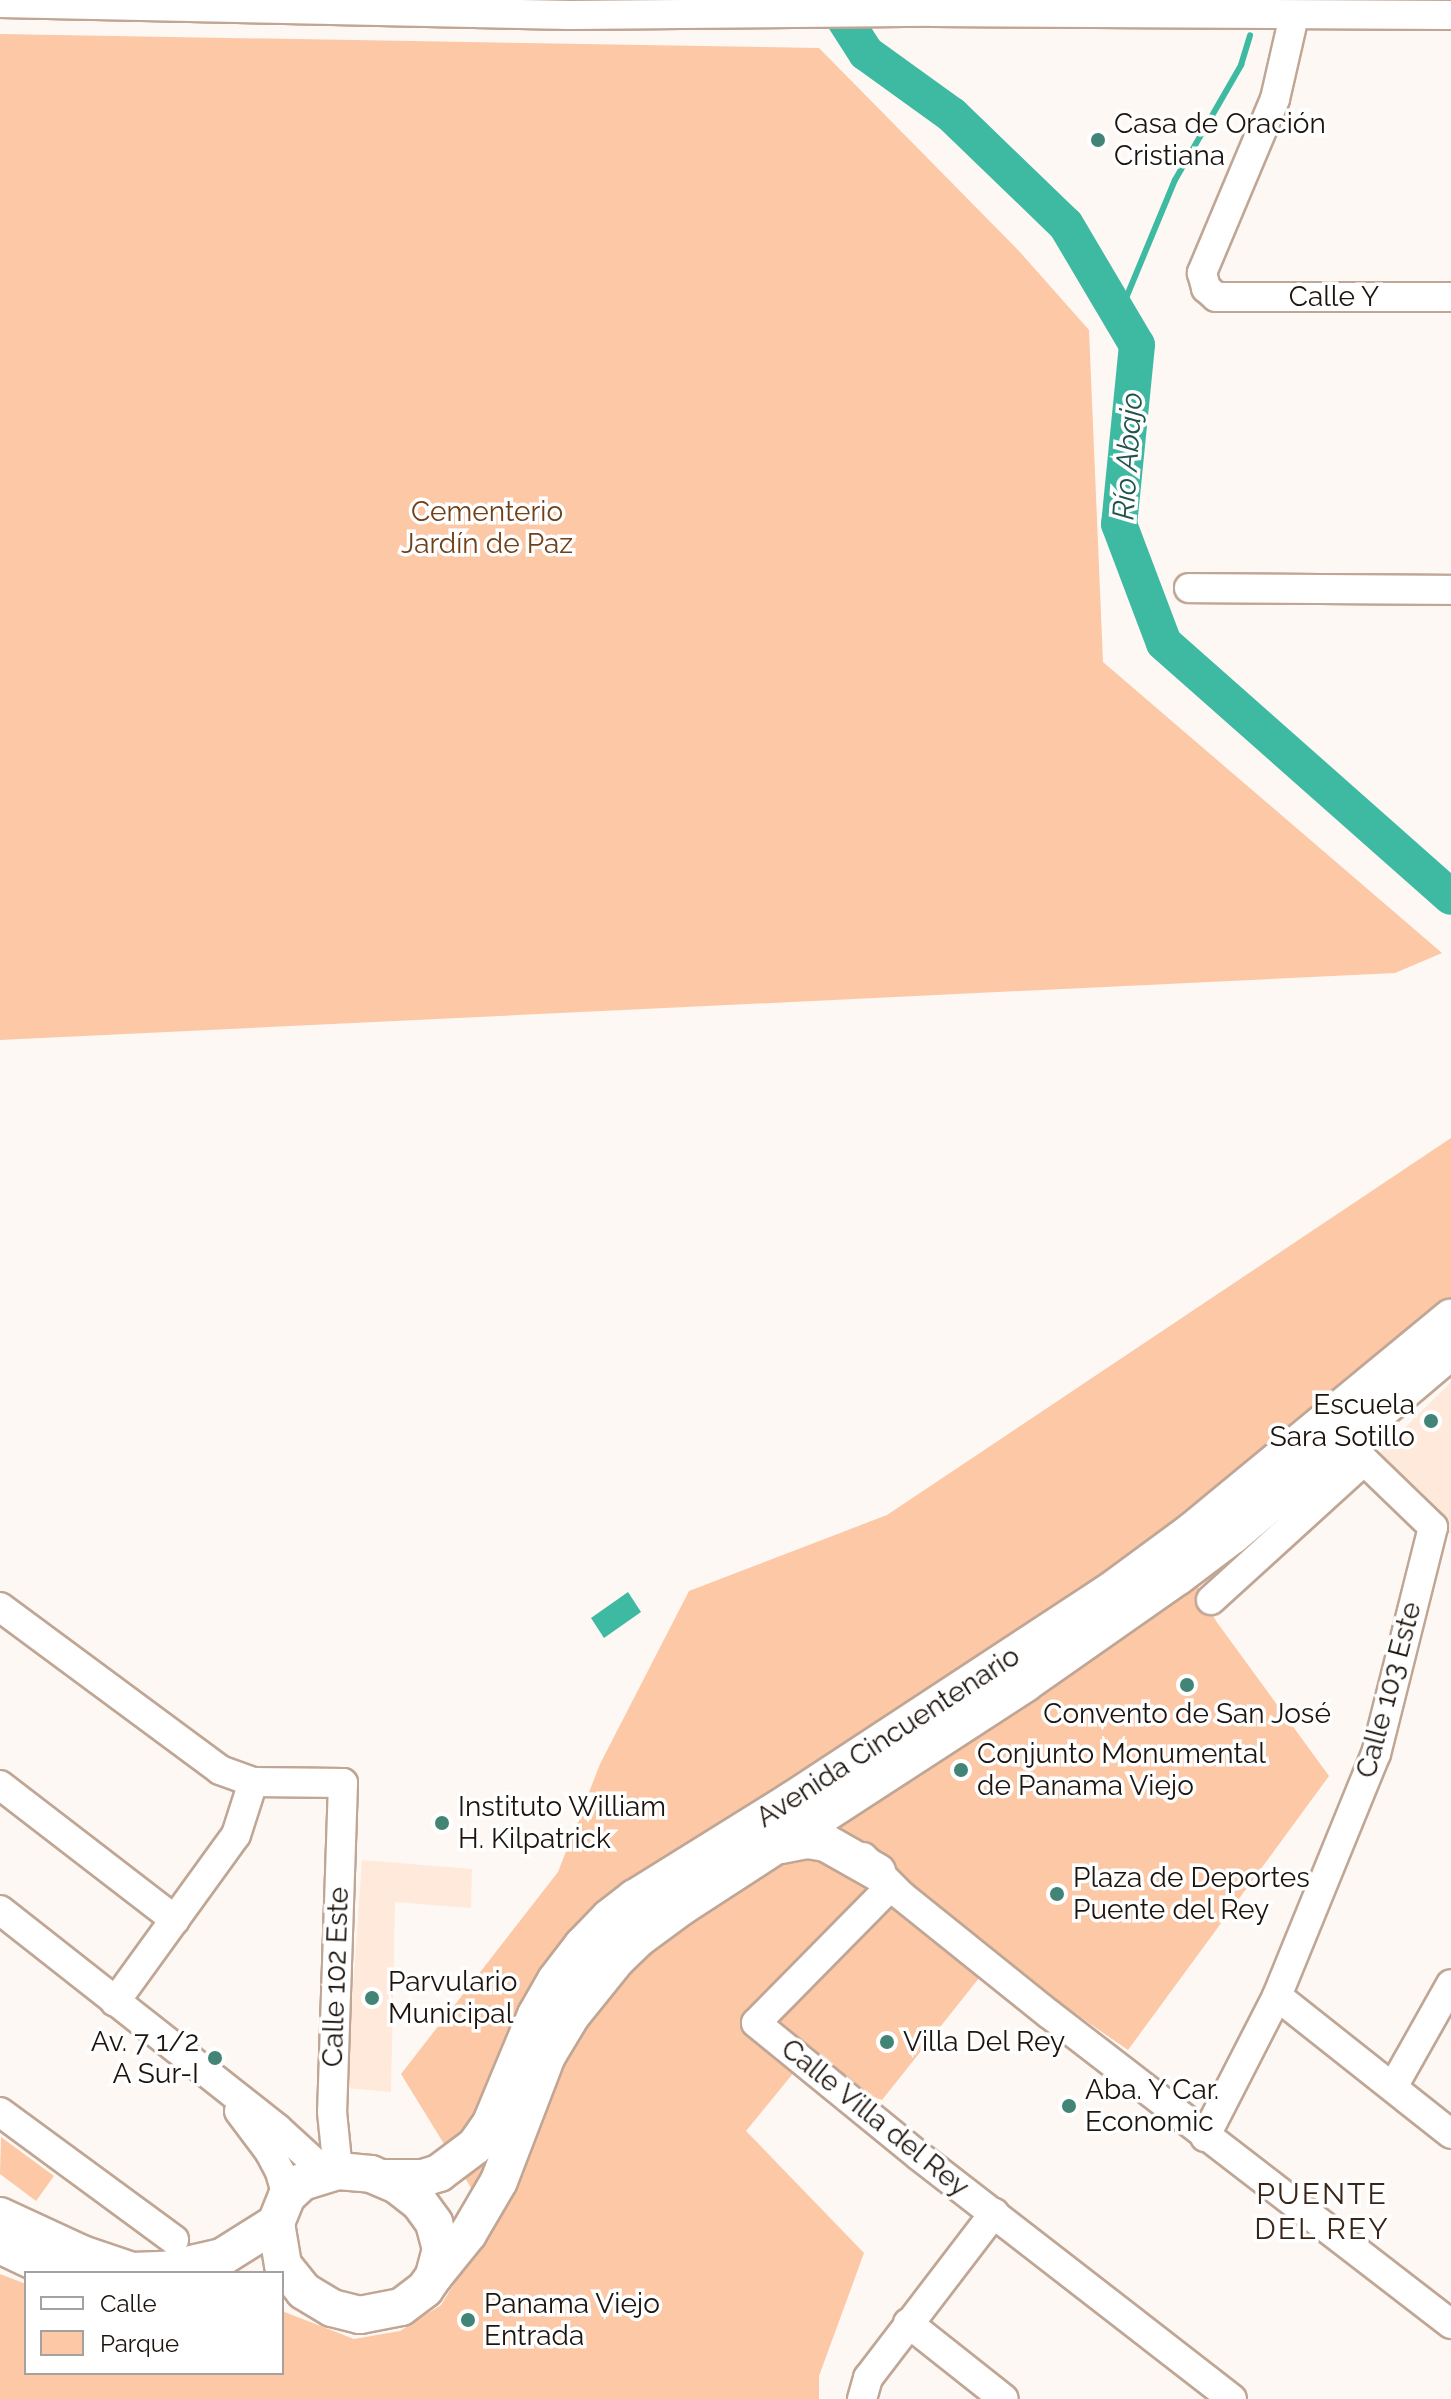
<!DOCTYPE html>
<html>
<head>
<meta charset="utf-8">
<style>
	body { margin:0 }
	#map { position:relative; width:1451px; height:2399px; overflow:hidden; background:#fdf8f4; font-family:Raleway,sans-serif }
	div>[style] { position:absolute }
	.built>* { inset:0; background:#fee9db }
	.green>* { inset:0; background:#fcc8a6 }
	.water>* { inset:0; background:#3fbaa2 }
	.stream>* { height:6px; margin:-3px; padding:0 3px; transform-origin:3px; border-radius:3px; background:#3fbaa2 }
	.river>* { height:36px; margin:-18px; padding:0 18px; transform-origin:18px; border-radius:18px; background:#3fbaa2 }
	.roads { filter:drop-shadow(2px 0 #c0a695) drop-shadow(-2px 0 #c0a695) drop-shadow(0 2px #c0a695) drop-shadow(0 -2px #c0a695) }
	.minor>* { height:28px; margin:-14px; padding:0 14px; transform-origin:14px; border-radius:14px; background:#fff }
	.major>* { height:36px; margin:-18px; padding:0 18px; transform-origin:18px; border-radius:18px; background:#fff }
	.dots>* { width:22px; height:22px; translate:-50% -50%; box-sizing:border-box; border:4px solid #fff; border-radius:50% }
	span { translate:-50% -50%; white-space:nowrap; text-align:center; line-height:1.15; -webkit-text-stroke:7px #fff; paint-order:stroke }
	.poi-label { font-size:28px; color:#1d140d }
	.left { translate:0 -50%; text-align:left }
	.right { translate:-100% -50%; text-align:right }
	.street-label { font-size:28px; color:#1d140d }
	.park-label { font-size:28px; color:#714019 }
	.water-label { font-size:30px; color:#22554a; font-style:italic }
	.neighbourhood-label { font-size:30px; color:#392517; letter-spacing:2px }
	.legend { position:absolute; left:24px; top:2271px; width:260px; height:104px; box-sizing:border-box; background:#fff; border:2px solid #a5a19e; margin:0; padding:10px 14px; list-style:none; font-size:24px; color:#1d140d }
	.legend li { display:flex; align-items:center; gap:16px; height:40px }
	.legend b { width:40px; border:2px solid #a5a19e }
</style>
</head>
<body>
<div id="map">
	<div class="built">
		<div style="clip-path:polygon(1451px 1382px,1451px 1534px,1372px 1460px)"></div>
		<div style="clip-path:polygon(362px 1860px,472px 1869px,471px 1908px,395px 1902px,391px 2092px,346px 2088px)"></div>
	</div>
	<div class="green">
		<div style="clip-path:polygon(0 34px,819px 48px,1019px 251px,1089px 330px,1103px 662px,1442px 953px,1395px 973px,0 1040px)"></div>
		<div style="clip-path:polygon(1451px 1138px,1451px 1300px,1316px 1419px,1171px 1535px,1216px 1621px,1329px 1776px,1128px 2050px,995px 1958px,882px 2100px,795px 2071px,746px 2131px,864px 2253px,819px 2376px,819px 2399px,0 2399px,0 2274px,26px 2284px,26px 2373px,282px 2373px,282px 2311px,354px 2339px,400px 2331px,441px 2305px,492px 2222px,401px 2074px,558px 1872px,600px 1764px,689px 1591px,887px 1515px)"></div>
		<div style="clip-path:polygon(1px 2137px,54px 2176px,36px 2201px,0 2174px)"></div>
	</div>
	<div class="water">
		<div style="clip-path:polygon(628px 1592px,641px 1612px,604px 1638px,591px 1618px)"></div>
	</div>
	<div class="stream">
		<div style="left:1119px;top:315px;width:146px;rotate:-67.5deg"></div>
		<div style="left:1175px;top:180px;width:133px;rotate:-60.1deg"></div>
		<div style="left:1241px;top:65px;width:31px;rotate:-73deg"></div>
	</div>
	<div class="river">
		<div style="left:832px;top:0;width:63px;rotate:57.3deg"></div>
		<div style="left:866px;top:53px;width:106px;rotate:35.8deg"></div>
		<div style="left:952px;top:115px;width:158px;rotate:44deg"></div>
		<div style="left:1066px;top:225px;width:139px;rotate:59.4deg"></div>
		<div style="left:1137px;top:345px;width:180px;rotate:95.7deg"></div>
		<div style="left:1119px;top:524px;width:127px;rotate:69.3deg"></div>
		<div style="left:1164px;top:643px;width:383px;rotate:41.5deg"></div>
	</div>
	<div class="roads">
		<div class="minor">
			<div style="left:0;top:3px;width:570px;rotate:1.21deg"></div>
			<div style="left:570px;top:15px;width:363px;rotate:-0.5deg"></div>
			<div style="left:933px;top:12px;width:518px;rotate:0.33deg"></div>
			<div style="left:1294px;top:16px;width:85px;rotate:102.9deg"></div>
			<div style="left:1275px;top:99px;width:189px;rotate:112.8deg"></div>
			<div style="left:1202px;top:273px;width:16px;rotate:75deg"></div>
			<div style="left:1206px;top:288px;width:13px;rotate:42deg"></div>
			<div style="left:1216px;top:297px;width:235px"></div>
			<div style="left:1189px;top:588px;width:262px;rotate:0.4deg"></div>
			<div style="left:1211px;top:1600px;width:207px;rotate:-42.3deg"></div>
			<div style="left:0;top:1607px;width:274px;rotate:36.5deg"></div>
			<div style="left:220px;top:1770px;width:35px;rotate:20deg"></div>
			<div style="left:253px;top:1782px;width:90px;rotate:0.6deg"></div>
			<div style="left:343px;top:1783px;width:329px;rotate:91.9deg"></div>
			<div style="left:332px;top:2112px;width:59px;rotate:84.2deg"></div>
			<div style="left:0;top:1785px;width:221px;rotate:37.6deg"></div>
			<div style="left:863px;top:1857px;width:55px;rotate:45deg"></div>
			<div style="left:902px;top:1896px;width:189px;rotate:38.8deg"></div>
			<div style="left:1049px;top:2014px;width:508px;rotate:37.64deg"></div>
			<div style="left:891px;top:1886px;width:192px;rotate:134.6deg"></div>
			<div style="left:756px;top:2023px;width:210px;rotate:39.2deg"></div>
			<div style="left:919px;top:2156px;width:396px;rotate:37.8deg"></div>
			<div style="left:0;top:1910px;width:354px;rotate:38.2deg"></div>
			<div style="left:278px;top:2129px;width:65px;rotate:42.5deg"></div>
			<div style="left:1277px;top:1996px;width:222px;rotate:38.4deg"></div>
			<div style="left:115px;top:2002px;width:206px;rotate:-54.1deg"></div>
			<div style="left:236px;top:1835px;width:56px;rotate:-72.2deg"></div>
			<div style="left:1393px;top:2087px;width:118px;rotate:-60.6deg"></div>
			<div style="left:239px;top:2111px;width:50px;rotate:53.1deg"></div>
			<div style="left:269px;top:2151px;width:24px;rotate:62deg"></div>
			<div style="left:280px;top:2172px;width:25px;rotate:74deg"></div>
			<div style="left:0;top:2112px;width:216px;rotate:36.3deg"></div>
			<div style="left:1205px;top:2137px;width:158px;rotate:-62.9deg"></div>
			<div style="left:1277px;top:1996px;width:261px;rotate:-67.8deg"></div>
			<div style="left:1376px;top:1754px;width:234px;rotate:-75.9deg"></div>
			<div style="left:1433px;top:1527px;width:124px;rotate:-136deg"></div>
			<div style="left:908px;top:2323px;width:122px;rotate:38.4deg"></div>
			<div style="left:862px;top:2399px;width:22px;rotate:-74deg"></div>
			<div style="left:868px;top:2378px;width:208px;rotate:-52.6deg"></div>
		</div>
		<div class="major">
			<div style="left:781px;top:1845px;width:26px;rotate:-11deg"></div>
			<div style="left:807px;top:1840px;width:19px;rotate:9deg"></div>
			<div style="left:826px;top:1843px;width:59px;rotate:29.6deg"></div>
			<div style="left:338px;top:2171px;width:33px;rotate:5deg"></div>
			<div style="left:371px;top:2174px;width:28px;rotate:23deg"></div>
			<div style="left:397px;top:2185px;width:28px;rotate:38deg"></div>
			<div style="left:419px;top:2202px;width:26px;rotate:54deg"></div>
			<div style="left:434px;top:2223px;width:27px;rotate:75deg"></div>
			<div style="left:441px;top:2249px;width:28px;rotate:105deg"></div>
			<div style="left:434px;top:2276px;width:16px;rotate:125deg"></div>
			<div style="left:425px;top:2289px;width:30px;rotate:143deg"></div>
			<div style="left:401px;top:2307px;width:42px;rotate:169deg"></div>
			<div style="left:360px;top:2315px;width:29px;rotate:-166deg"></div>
			<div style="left:332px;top:2308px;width:33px;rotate:-149deg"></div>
			<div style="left:304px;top:2291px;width:33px;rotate:-129deg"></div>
			<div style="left:283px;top:2265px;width:43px;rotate:-99.5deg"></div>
			<div style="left:276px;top:2223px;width:29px;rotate:-68deg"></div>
			<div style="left:287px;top:2196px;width:21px;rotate:-43deg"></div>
			<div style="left:302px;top:2182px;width:38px;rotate:-17deg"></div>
			<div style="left:382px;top:2178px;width:41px"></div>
			<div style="left:423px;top:2178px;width:17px;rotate:-17deg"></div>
			<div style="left:439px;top:2173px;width:45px;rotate:-36.9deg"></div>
			<div style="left:475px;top:2146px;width:28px;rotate:-55deg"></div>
			<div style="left:491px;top:2123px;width:117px;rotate:-67.4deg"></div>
			<div style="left:536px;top:2015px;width:40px;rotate:-60.3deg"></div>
			<div style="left:556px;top:1980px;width:43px;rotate:-52.6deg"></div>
			<div style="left:582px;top:1946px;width:39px;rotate:-46deg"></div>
			<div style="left:609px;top:1918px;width:33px;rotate:-38deg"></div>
			<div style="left:635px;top:1898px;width:184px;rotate:-31.9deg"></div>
			<div style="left:791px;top:1801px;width:379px;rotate:-33.3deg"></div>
			<div style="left:1108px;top:1593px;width:103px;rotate:-36.3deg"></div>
			<div style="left:1191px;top:1532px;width:337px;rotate:-39.5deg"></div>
			<div style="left:0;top:2216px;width:90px;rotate:24.9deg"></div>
			<div style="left:82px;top:2254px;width:53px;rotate:18.8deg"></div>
			<div style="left:132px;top:2271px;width:33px;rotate:-2deg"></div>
			<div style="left:165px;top:2270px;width:58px;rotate:-12.8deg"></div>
			<div style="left:222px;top:2257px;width:64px;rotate:-32.2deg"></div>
			<div style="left:0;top:2245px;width:65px;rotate:25.4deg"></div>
			<div style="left:434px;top:2276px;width:54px;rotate:-51deg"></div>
			<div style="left:468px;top:2234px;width:61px;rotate:-59.7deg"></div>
			<div style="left:499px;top:2181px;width:134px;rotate:-69deg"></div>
			<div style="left:547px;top:2056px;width:47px;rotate:-59deg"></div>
			<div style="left:571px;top:2016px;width:72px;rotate:-51.2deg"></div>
			<div style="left:616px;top:1960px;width:32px;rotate:-44deg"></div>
			<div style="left:639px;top:1938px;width:56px;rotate:-36.3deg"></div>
			<div style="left:684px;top:1905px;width:406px;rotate:-33deg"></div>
			<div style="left:1024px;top:1684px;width:187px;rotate:-35deg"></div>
			<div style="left:1177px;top:1577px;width:70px;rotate:-36.9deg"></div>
			<div style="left:1233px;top:1535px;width:285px;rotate:-40.2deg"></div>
		</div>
	</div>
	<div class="dots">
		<div style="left:1098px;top:140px;background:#428475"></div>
		<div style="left:1431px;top:1421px;background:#428475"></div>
		<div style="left:1187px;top:1685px;background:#428475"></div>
		<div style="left:961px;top:1770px;background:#428475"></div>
		<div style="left:442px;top:1823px;background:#428475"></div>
		<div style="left:1057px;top:1894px;background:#428475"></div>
		<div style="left:372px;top:1998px;background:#428475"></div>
		<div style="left:887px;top:2042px;background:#428475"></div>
		<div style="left:215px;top:2058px;background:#428475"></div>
		<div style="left:1069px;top:2106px;background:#428475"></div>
		<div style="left:468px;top:2320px;background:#428475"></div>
	</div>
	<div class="poi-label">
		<span class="left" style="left:1114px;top:140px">Casa de Oración<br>Cristiana</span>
		<span class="right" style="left:1415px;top:1421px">Escuela<br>Sara Sotillo</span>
		<span style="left:1187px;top:1714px">Convento de San José</span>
		<span class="left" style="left:977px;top:1770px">Conjunto Monumental<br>de Panama Viejo</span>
		<span class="left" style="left:458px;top:1823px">Instituto William<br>H. Kilpatrick</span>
		<span class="left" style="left:1073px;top:1894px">Plaza de Deportes<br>Puente del Rey</span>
		<span class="left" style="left:388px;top:1998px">Parvulario<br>Municipal</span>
		<span class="right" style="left:199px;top:2058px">Av. 7 1/2<br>A Sur-I</span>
		<span class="left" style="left:903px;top:2042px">Villa Del Rey</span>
		<span class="left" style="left:1085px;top:2106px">Aba. Y Car.<br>Economic</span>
		<span class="left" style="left:484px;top:2320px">Panama Viejo<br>Entrada</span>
	</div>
	<div class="street-label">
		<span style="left:1334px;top:297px">Calle Y</span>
		<span style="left:1389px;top:1690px;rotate:-75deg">Calle 103 Este</span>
		<span style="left:888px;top:1737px;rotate:-33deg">Avenida Cincuentenario</span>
		<span style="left:336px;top:1977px;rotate:-88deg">Calle 102 Este</span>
		<span style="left:875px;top:2118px;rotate:39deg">Calle Villa del Rey</span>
	</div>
	<div class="park-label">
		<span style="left:487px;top:528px">Cementerio<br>Jardín de Paz</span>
	</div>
	<div class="water-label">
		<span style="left:1128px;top:456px;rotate:-86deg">Río Abajo</span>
	</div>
	<div class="neighbourhood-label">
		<span style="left:1322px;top:2211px">PUENTE<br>DEL REY</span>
	</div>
	<ul class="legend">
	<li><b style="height:10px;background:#fff"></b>Calle</li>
	<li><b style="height:22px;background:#fcc8a6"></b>Parque</li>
	</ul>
</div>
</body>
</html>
